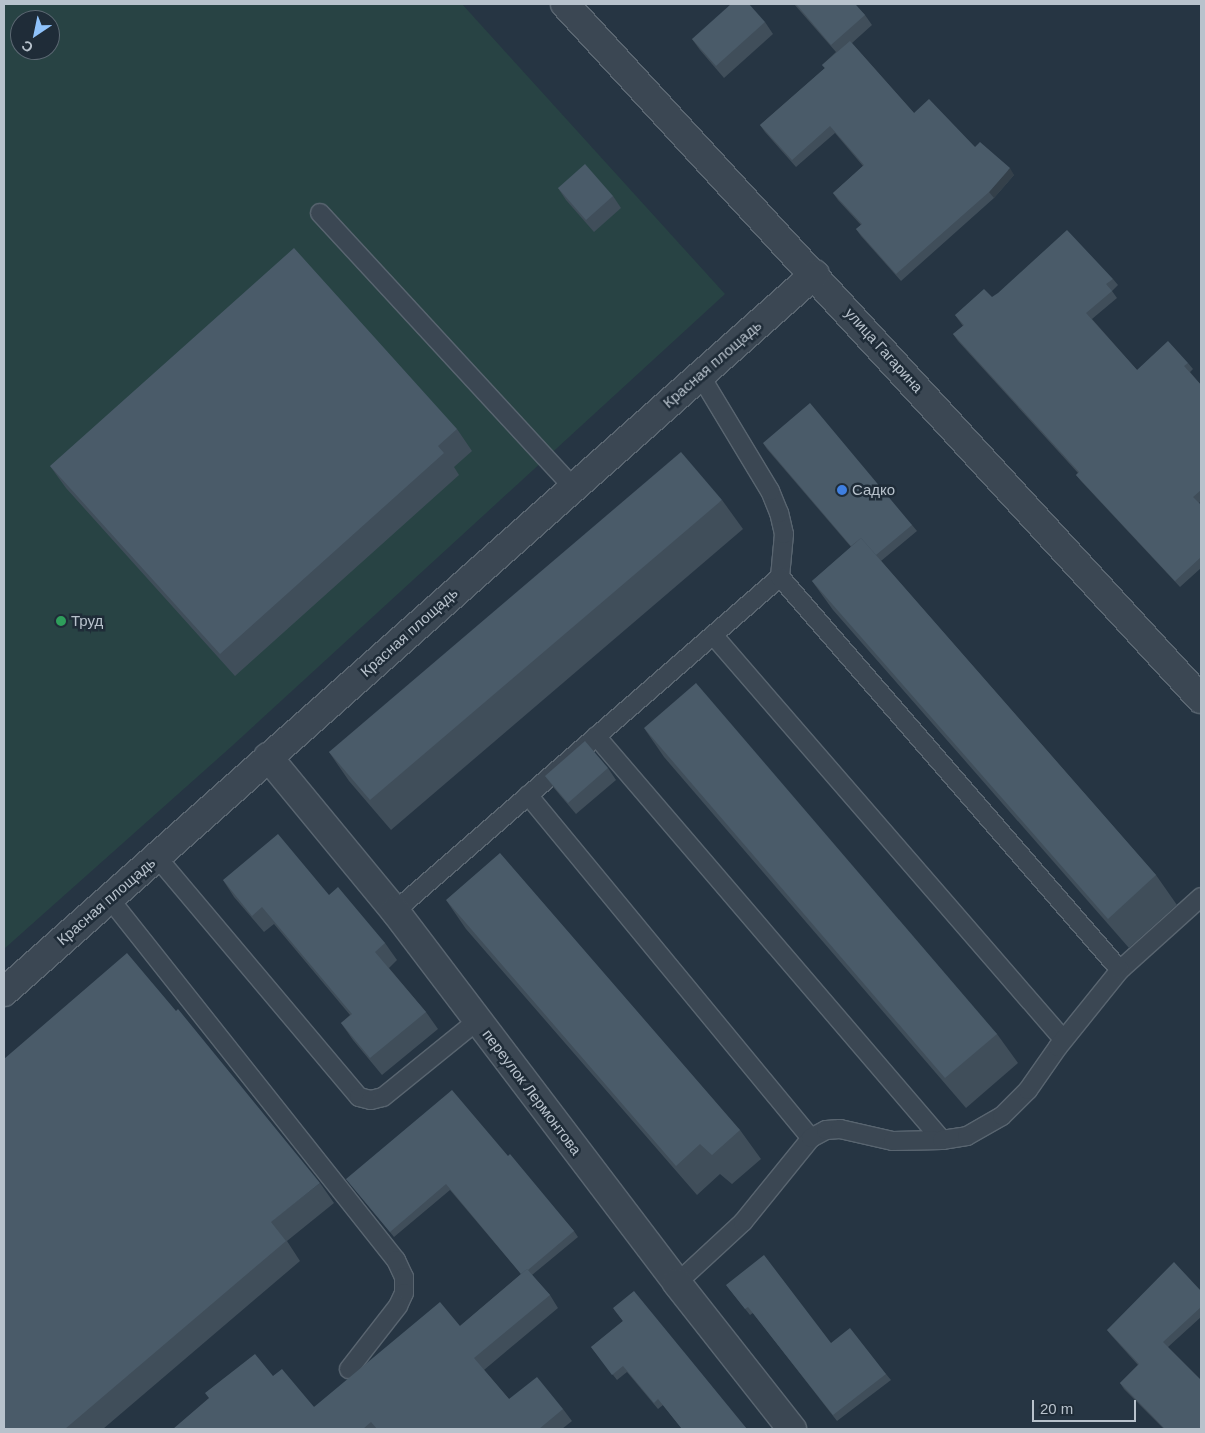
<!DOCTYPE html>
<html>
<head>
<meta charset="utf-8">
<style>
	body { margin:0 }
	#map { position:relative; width:1205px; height:1433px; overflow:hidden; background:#263543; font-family:Helvetica,sans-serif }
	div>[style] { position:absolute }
	.green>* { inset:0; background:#284344 }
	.roads { filter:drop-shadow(1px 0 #596570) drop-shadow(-1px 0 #596570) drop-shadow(0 1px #596570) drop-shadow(0 -1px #596570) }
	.lane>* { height:18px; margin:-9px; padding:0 9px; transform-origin:9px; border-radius:9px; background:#3b4753 }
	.street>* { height:28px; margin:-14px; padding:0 14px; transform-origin:14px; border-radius:14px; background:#3b4753 }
	.wall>* { inset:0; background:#404e5a }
	.shaded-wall>* { inset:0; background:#34404a }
	.building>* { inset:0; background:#4a5b69 }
	.dots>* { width:14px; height:14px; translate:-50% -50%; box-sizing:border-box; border:2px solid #1f2c38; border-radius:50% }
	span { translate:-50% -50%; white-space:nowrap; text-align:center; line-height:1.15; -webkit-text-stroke:5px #1f2c38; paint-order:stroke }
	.street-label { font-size:15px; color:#b8c2cc }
	.poi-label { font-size:15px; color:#b8c2cc }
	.left { translate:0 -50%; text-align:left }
	.frame { position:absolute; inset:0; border:5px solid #b8c2cc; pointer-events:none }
	.north { position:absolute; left:10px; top:10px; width:50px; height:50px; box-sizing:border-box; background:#1f2c38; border:1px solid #5c6873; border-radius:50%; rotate:214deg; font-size:14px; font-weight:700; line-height:20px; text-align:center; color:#b8c2cc }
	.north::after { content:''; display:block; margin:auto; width:18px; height:22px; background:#8fc2fa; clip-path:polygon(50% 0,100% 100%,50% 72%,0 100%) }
	.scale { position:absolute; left:1032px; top:1400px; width:104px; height:22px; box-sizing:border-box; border:2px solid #b8c2cc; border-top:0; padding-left:6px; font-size:15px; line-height:18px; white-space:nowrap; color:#b8c2cc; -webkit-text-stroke:4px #1f2c38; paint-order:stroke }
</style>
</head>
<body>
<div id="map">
	<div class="green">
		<div style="clip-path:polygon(evenodd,4px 4px,462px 4px,725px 294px,232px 746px,4px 949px,4px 4px,20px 20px,50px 20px,50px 50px,20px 50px,20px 20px)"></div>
	</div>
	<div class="roads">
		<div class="lane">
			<div style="left:320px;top:213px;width:372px;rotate:47.3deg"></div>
			<div style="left:713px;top:635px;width:535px;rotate:49.1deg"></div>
			<div style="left:596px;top:736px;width:532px;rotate:49.42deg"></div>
			<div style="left:528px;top:795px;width:445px;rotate:50.5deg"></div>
			<div style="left:156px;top:856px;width:315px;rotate:49.9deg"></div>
			<div style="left:359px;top:1097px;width:12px;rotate:14deg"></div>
			<div style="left:371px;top:1100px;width:12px;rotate:-14deg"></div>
			<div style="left:383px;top:1097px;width:121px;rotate:-39deg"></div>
			<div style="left:109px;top:898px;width:462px;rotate:51.6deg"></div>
			<div style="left:396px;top:1260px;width:19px;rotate:65deg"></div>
			<div style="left:404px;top:1277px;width:16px;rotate:90deg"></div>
			<div style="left:404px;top:1293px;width:14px;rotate:115deg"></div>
			<div style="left:398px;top:1306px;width:80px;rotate:127.9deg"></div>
			<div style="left:395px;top:911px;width:510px;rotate:-40.94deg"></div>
			<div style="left:780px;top:577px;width:43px;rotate:-84.7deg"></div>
			<div style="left:784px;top:534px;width:22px;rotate:-103deg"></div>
			<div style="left:779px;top:513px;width:24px;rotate:-112deg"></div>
			<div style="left:770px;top:491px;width:135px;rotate:-121.1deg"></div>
			<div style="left:1120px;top:970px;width:109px;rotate:-42deg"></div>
			<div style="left:677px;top:1283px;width:90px;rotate:-42.7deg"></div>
			<div style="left:743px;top:1222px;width:108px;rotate:-51deg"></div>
			<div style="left:811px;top:1138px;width:17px;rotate:-28deg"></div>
			<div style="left:826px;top:1130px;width:14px;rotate:-4deg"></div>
			<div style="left:840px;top:1129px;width:54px;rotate:12.8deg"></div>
			<div style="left:893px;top:1141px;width:49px;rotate:-1.2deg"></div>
			<div style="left:942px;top:1140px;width:25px;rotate:-9deg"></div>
			<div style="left:967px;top:1136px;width:40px;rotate:-29.7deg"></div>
			<div style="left:1002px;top:1116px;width:37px;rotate:-45deg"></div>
			<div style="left:1028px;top:1090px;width:52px;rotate:-55.1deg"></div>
			<div style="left:1058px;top:1047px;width:99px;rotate:-51.2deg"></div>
			<div style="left:1120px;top:970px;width:520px;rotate:-130.86deg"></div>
		</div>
		<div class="street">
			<div style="left:565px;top:4px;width:942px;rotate:47.54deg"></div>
			<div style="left:268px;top:757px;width:200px;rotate:50.5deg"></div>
			<div style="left:395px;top:911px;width:467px;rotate:52.8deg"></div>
			<div style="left:677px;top:1283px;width:186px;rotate:51.8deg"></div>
			<div style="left:4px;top:992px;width:1083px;rotate:-41.52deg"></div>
		</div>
	</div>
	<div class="wall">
		<div style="clip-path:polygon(794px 4px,855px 4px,865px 15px,872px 25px,852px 43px,914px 113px,975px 147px,1014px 175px,994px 198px,901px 281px,861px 236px,856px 229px,861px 225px,838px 200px,833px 193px,863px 166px,835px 133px,796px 167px,765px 132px,760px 125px,825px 68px,822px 65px,836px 52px)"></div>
		<div style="clip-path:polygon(765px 22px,773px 34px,724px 78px,700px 50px,692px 39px)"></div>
		<div style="clip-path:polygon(558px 188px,613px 196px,621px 208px,594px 232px,566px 200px)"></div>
		<div style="clip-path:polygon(1113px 279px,1118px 285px,1112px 291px,1117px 298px,1092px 319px,1137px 370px,1188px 363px,1193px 369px,1190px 372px,1201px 385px,1201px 501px,1199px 503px,1201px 505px,1201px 568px,1180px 587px,1081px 481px,1076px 475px,1078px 473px,958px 341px,953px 334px,963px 326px,955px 315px)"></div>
		<div style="clip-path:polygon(457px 429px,472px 451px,454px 467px,459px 475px,235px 676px,66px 488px,50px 466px)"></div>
		<div style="clip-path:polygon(763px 443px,912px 525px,917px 531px,881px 561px,1156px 875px,1177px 905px,1129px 948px,833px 610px,812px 581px,851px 547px,767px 449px)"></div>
		<div style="clip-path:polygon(722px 500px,743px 529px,391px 830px,349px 781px,329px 752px)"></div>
		<div style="clip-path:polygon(644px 728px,997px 1034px,1018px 1063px,966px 1108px,664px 757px)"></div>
		<div style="clip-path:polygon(608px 768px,616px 780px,576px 814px,554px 788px,545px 776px)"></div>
		<div style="clip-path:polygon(223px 880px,329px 895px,385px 943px,397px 960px,389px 968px,426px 1012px,438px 1029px,382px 1075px,353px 1040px,341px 1023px,350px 1015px,274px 924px,264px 932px,234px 897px)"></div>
		<div style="clip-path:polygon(446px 900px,740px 1130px,761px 1159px,732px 1184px,720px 1174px,697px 1195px,466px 929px)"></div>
		<div style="clip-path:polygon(508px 1156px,574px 1231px,578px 1237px,532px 1275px,550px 1295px,558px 1308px,484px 1370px,509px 1399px,563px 1409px,572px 1421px,562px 1429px,173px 1429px,273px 1376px,314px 1407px,460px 1326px,521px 1274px,450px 1190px,394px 1237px,346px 1179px)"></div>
		<div style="clip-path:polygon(320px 1183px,334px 1203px,287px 1241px,300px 1261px,103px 1429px,4px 1429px)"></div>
		<div style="clip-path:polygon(726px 1285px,886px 1374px,891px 1380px,837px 1421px,753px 1313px,750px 1315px)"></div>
		<div style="clip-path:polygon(1201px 1291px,1201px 1317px,1168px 1347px,1201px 1429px,1164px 1429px,1124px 1389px,1120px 1383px,1138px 1365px,1111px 1335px,1107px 1330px)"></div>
		<div style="clip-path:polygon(613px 1308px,747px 1429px,682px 1429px,663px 1405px,658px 1409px,627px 1372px,617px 1380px,591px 1347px,623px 1321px)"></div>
	</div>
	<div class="shaded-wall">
		<div style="clip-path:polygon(1010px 168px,1014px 175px,994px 198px,989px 192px)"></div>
	</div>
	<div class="building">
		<div style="clip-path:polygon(731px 4px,749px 4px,765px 22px,716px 66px,692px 39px)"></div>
		<div style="clip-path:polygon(796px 4px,855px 4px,865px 15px,831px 45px)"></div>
		<div style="clip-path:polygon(850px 41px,914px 113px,929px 99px,975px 147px,980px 142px,1010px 168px,989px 192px,896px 274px,856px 229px,862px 224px,833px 193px,864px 165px,830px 126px,792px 160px,760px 125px,825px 68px,822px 65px)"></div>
		<div style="clip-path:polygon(585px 164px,613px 196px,586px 220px,558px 188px)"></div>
		<div style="clip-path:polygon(1067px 230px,1113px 279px,1106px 284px,1112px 291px,1086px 313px,1137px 370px,1168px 341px,1188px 363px,1184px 366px,1201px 385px,1201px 490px,1193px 497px,1201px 505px,1201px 557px,1175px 581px,1076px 475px,1079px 472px,953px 334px,964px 325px,955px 315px,984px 289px,992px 297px,998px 293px)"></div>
		<div style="clip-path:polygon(294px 248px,457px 429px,438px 446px,444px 453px,220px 654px,50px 466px)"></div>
		<div style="clip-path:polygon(810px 403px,912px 525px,876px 555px,861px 538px,851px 546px,763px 443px)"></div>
		<div style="clip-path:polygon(681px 452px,722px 500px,370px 800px,329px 752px)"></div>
		<div style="clip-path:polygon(861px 538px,1156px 875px,1108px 919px,812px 581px)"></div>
		<div style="clip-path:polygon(696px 683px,997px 1034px,945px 1078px,644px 728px)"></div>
		<div style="clip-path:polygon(585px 741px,608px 768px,568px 803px,545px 776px)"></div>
		<div style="clip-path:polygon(278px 834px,329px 895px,338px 887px,385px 943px,375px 952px,426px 1012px,370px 1058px,341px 1023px,352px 1014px,262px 907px,252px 916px,223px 880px)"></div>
		<div style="clip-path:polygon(500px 853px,740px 1130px,712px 1155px,700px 1144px,676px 1166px,446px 900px)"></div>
		<div style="clip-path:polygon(127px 953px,176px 1011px,178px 1009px,320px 1183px,271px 1222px,286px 1241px,65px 1429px,4px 1429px,4px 1059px)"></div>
		<div style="clip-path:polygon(452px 1090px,508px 1156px,510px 1154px,574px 1231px,528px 1270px,527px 1269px,521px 1274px,446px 1184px,390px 1232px,346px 1179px)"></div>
		<div style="clip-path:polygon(764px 1255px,831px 1343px,850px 1328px,886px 1374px,833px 1415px,748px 1307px,745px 1309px,726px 1285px)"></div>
		<div style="clip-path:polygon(1174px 1262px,1201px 1291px,1201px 1307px,1163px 1342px,1201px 1380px,1201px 1429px,1165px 1429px,1120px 1383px,1139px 1364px,1107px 1330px)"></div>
		<div style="clip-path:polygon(527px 1269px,550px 1295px,474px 1358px,509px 1399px,537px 1377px,563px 1409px,539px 1429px,377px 1429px,371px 1422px,363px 1429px,173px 1429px,209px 1398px,205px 1393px,255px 1354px,273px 1376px,282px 1369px,314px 1407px,440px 1302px,460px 1326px)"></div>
		<div style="clip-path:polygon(634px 1291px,747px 1429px,682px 1429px,658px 1399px,654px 1403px,623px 1366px,612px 1375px,591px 1347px,623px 1321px,613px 1308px)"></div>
	</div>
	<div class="dots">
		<div style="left:842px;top:490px;background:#3f7fe0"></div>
		<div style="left:61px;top:621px;background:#2e9e5b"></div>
	</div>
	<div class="street-label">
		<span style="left:884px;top:350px;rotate:48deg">улица Гагарина</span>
		<span style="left:712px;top:364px;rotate:-41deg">Красная площадь</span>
		<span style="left:409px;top:632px;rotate:-42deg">Красная площадь</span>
		<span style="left:106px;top:901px;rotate:-41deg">Красная площадь</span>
		<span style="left:532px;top:1092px;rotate:53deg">переулок Лермонтова</span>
	</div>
	<div class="poi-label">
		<span class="left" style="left:852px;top:490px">Садко</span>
		<span class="left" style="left:71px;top:621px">Труд</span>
	</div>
	<div class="frame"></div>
	<div class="north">С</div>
	<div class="scale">20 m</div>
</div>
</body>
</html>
